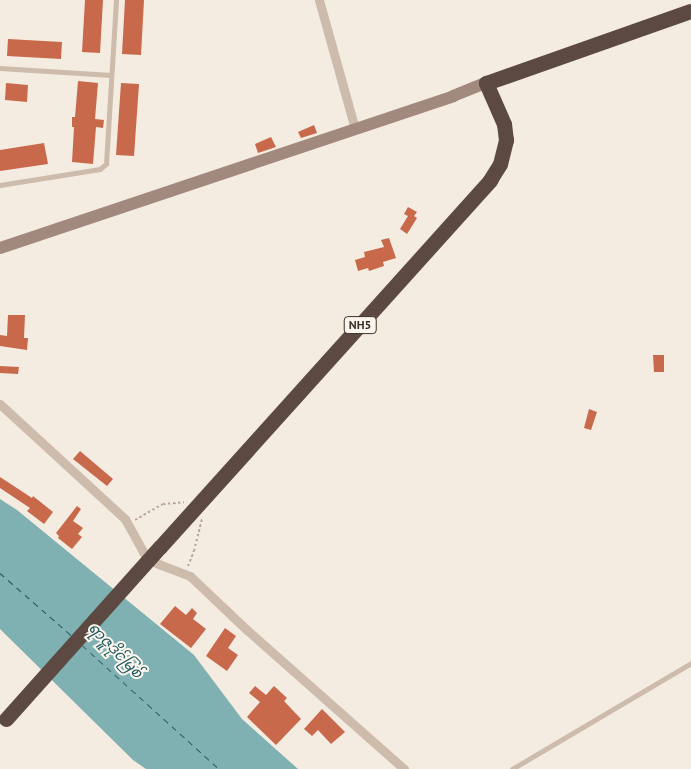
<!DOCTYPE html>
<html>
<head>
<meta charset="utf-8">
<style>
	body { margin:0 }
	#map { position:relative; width:691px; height:769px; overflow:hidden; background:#f4ebe1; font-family:"PT Sans","Noto Sans Myanmar",sans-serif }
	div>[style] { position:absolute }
	.water>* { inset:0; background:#7fb0b2 }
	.ferry>* { height:1px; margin-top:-0.5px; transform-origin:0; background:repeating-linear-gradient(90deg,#1f5a5e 0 6px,transparent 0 11px) }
	.building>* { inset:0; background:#c8694b }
	.path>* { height:2px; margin-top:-1px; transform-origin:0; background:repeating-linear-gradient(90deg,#b9a596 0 2.5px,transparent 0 5px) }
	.lane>* { height:4.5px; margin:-2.25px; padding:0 2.25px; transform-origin:2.25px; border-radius:2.25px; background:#cdbbac }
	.street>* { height:9px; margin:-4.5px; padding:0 4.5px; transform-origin:4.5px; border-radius:4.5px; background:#cdbbac }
	.secondary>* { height:12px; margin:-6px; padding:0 6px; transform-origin:6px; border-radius:6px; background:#a18a7d }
	.highway>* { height:15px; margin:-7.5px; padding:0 7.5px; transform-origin:7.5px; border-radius:7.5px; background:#5c4a42 }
	.highway-bridge>* { height:15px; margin:-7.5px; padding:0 7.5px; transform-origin:7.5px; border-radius:7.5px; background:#5c4a42 }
	span { translate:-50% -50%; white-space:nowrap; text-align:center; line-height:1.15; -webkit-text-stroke:4px #fbf5ee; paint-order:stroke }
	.shield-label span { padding:1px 4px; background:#fbf5ee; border:1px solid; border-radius:4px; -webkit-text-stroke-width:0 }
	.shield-label { font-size:12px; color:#3b302b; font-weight:700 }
	.water-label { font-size:15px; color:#1f5a5e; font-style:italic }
</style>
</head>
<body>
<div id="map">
	<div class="water">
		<div style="clip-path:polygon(0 499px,17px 510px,194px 655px,242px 719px,298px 769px,146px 769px,133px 760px,0 629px)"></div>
	</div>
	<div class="ferry">
		<div style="left:0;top:573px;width:96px;rotate:41.2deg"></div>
		<div style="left:82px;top:645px;width:185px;rotate:42.1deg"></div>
	</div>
	<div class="building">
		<div style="clip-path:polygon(85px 0,103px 0,100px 53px,82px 52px)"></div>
		<div style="clip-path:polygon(125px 0,144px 0,141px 55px,122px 54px)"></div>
		<div style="clip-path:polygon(8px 39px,62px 42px,61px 59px,7px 56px)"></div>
		<div style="clip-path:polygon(78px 81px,98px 83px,95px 119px,104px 120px,103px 128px,96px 127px,93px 164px,72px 162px,74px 127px,72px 127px,72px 117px,75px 117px)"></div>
		<div style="clip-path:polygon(6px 83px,28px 85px,27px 102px,5px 100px)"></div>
		<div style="clip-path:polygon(121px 83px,139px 84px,134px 156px,116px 155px)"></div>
		<div style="clip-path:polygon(314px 125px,317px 133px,301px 138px,298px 132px)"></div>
		<div style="clip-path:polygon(271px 137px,276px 147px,258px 153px,255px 144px)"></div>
		<div style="clip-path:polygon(44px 143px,48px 164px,0 171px,0 150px)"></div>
		<div style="clip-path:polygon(408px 207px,417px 212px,414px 216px,417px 218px,407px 234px,400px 229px,408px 216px,404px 214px)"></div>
		<div style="clip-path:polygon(389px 238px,396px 258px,383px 262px,384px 266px,369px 271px,368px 268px,358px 271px,355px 260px,365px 257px,364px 252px,384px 247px,381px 240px)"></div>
		<div style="clip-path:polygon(8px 315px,25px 315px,24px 338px,28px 338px,27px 350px,0 346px,0 335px,7px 336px)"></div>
		<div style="clip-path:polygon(653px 355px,664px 355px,664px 372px,654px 372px)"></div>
		<div style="clip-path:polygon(0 366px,19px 367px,18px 374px,0 373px)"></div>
		<div style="clip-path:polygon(589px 409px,597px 412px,591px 430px,584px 428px)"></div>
		<div style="clip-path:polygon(80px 451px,113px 479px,107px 486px,73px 459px)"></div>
		<div style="clip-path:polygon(0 477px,32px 498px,33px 496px,53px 512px,44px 524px,27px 511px,30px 508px,0 488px)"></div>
		<div style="clip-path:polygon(77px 506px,81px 509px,73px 521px,83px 528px,78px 534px,82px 537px,72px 549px,58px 538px,59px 536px,56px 533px)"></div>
		<div style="clip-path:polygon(175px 606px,186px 615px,192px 608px,197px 613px,193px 619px,206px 629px,191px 648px,160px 624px)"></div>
		<div style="clip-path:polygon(225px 628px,236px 636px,228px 648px,238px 655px,227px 671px,206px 656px)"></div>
		<div style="clip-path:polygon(255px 686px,266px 695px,274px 686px,287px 698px,284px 701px,301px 719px,276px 745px,247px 717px,260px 702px,249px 693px)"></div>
		<div style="clip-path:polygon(322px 709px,345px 732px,331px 744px,318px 730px,312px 736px,304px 729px)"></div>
	</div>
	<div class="path">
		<div style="left:135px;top:520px;width:32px;rotate:-30deg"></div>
		<div style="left:163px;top:504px;width:21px;rotate:-5deg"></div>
		<div style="left:188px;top:566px;width:16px;rotate:-68deg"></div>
		<div style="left:194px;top:551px;width:34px;rotate:-76deg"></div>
	</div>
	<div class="lane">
		<div style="left:0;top:68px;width:111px;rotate:3.6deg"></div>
		<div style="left:0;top:185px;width:101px;rotate:-9.1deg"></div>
		<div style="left:100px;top:169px;width:8px;rotate:-40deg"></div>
		<div style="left:106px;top:164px;width:164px;rotate:-86.5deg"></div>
		<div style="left:512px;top:769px;width:208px;rotate:-30.6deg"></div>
	</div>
	<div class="street">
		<div style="left:319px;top:0;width:134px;rotate:74.4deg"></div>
		<div style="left:0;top:404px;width:170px;rotate:42.6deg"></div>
		<div style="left:125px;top:519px;width:38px;rotate:61deg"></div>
		<div style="left:143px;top:552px;width:17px;rotate:40deg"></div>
		<div style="left:156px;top:563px;width:36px;rotate:21deg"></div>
		<div style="left:190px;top:576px;width:79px;rotate:43.5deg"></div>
		<div style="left:247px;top:630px;width:210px;rotate:41.5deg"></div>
	</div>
	<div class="secondary">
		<div style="left:0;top:248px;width:478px;rotate:-18.5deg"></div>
		<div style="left:453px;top:96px;width:35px;rotate:-22deg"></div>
	</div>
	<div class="highway">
		<div style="left:160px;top:547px;width:494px;rotate:-48deg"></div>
		<div style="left:490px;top:180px;width:19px;rotate:-58deg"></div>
		<div style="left:500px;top:164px;width:25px;rotate:-76deg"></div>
		<div style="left:506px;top:140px;width:16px;rotate:-97deg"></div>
		<div style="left:504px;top:124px;width:45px;rotate:-113.7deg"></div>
		<div style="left:486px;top:83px;width:217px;rotate:-19.4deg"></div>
	</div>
	<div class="highway-bridge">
		<div style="left:6px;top:719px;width:231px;rotate:-48.2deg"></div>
	</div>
	<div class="shield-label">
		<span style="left:360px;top:325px">NH5</span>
	</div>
	<div class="water-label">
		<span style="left:116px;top:650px;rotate:46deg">ရာဇူဒိုင်မြစ်</span>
	</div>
</div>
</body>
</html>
